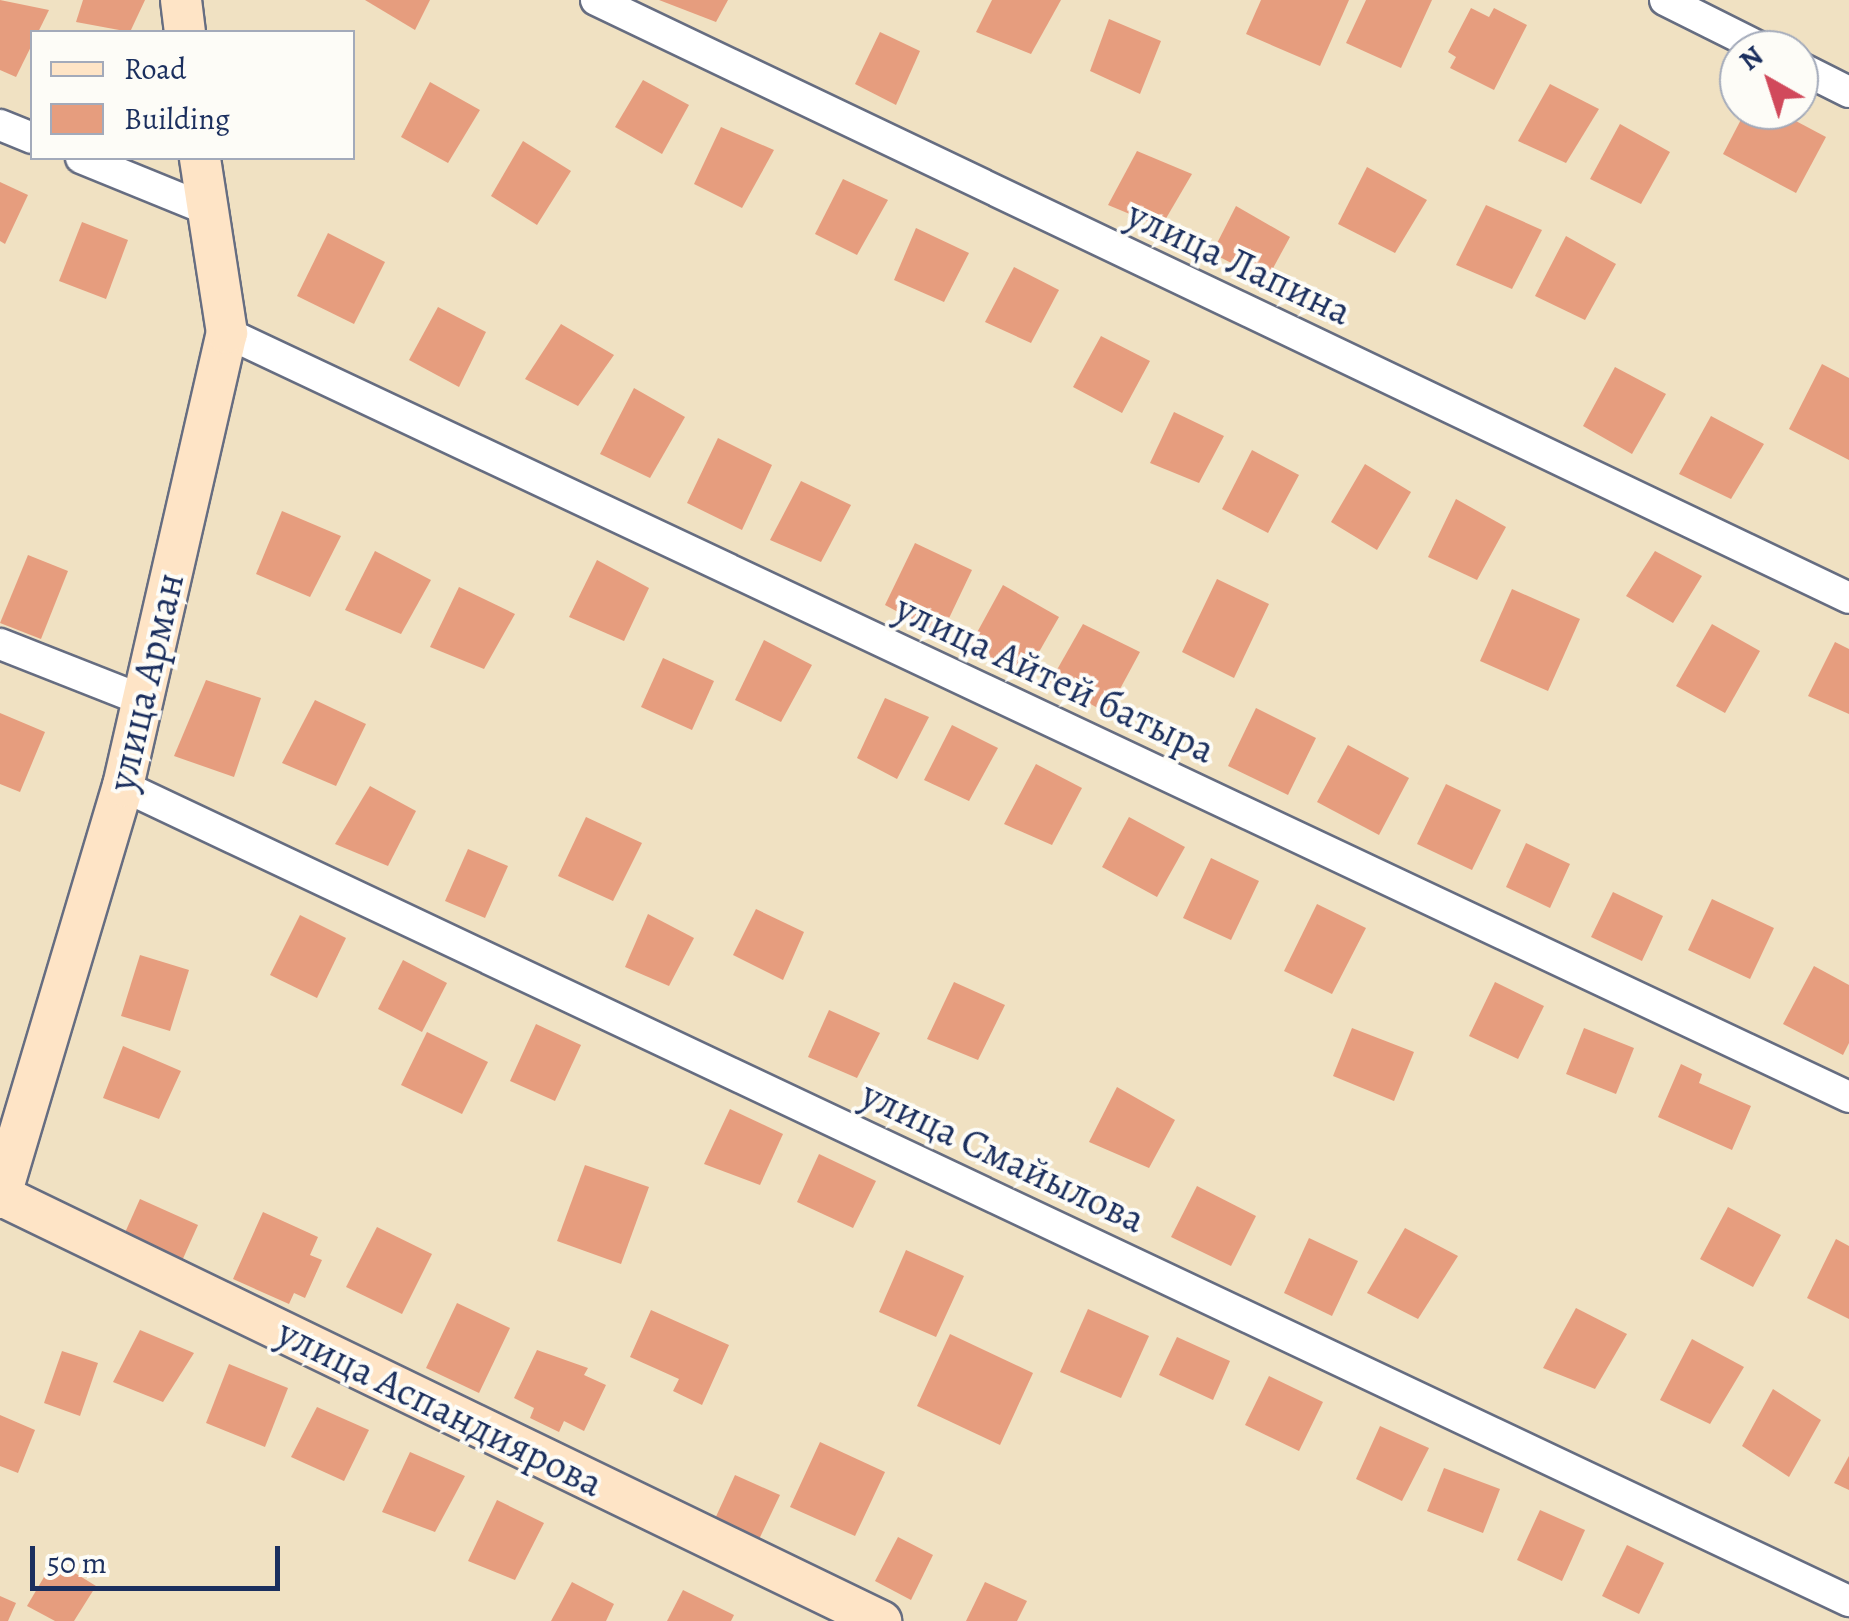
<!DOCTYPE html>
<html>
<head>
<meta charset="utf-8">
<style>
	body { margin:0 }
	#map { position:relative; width:1849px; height:1621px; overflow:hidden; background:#f0e1c2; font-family:Alegreya,serif }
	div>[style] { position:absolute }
	.building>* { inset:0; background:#e69d7e }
	.roads { filter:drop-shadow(2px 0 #666d81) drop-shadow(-2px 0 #666d81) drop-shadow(0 2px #666d81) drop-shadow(0 -2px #666d81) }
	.street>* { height:30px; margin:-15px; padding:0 15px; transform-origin:15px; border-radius:15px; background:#fff }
	.secondary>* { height:40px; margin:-20px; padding:0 20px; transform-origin:20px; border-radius:20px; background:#fee4c6 }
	span { translate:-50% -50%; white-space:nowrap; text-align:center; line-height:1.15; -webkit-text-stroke:8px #fdfcf7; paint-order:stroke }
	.street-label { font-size:40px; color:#1b2f5e }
	.legend { position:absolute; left:30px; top:30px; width:325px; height:130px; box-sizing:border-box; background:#fdfcf7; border:2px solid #a3aaba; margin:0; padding:12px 18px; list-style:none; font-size:30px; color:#1b2f5e }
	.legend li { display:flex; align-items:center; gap:20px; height:50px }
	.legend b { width:50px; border:2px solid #a3aaba }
	.north { position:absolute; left:1719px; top:30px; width:100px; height:100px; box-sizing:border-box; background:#fdfcf7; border:2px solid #a3aaba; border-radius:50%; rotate:321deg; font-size:28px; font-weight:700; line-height:40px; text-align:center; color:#1b2f5e }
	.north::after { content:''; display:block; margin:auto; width:35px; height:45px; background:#d1495b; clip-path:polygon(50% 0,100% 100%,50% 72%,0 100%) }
	.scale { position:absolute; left:30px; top:1546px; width:250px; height:45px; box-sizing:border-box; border:5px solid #1b2f5e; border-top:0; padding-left:12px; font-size:30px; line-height:35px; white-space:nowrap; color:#1b2f5e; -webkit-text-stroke:8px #fdfcf7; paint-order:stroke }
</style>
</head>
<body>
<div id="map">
	<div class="building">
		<div style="clip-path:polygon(0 0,49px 10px,16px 77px,0 70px)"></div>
		<div style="clip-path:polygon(83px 0,145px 0,130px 32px,76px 22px)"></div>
		<div style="clip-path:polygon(365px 0,430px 0,415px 30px)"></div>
		<div style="clip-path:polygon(659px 0,728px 0,716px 22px)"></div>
		<div style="clip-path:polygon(992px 0,1061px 0,1031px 54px,976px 32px)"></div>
		<div style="clip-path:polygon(1261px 0,1349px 0,1320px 66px,1246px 34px)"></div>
		<div style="clip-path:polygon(1366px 0,1432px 0,1401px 68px,1346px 43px)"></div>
		<div style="clip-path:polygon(1471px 8px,1489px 17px,1494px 8px,1527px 25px,1494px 90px,1450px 68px,1456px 57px,1448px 52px)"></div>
		<div style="clip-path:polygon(1109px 19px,1161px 41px,1140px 94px,1090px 71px)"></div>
		<div style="clip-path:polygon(880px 32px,920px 51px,896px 105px,855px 84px)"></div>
		<div style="clip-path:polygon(643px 80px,689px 105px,662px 154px,615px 127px)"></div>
		<div style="clip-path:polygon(430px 82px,480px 110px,448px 163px,401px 137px)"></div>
		<div style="clip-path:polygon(1550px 84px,1599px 109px,1566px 163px,1518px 141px)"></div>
		<div style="clip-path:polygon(1746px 110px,1775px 110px,1826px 137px,1796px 193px,1723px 154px)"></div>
		<div style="clip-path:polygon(1620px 124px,1670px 152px,1641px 204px,1590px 179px)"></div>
		<div style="clip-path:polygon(721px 127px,774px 150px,742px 208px,694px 184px)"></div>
		<div style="clip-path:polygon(523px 141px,571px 171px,537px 225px,491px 196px)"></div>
		<div style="clip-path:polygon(1137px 151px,1192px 174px,1161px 227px,1108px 205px)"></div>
		<div style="clip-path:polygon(1367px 167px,1427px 200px,1395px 253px,1338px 224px)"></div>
		<div style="clip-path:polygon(843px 179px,888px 200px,857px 255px,815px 234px)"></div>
		<div style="clip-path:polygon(0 182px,28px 195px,5px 244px,0 241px)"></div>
		<div style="clip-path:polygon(1486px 205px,1542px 230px,1512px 289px,1456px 265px)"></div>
		<div style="clip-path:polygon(1236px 206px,1290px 237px,1266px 281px,1212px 253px)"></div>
		<div style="clip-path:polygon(82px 222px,128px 240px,106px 299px,59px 281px)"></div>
		<div style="clip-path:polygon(916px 228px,969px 253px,944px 302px,894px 280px)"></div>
		<div style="clip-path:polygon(328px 233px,385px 262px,354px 324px,297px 296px)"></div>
		<div style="clip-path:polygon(1566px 236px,1616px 264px,1585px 320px,1535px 296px)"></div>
		<div style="clip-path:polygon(1014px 267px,1059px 290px,1031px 343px,985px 322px)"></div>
		<div style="clip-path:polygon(438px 307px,486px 332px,459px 387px,409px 360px)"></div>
		<div style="clip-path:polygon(561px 324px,614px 355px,578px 406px,525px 379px)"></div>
		<div style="clip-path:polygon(1101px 336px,1150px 361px,1122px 413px,1073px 387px)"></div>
		<div style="clip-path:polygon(1822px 364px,1849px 378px,1849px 460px,1789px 429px)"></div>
		<div style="clip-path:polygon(1615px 367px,1666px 394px,1632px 454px,1583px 426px)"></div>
		<div style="clip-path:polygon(634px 388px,685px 417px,650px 478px,600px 454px)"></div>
		<div style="clip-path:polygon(1174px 412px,1224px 436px,1199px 483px,1150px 463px)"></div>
		<div style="clip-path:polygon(1711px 416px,1764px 444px,1731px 499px,1679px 474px)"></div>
		<div style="clip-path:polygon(718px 438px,772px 465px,742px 530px,687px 503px)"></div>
		<div style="clip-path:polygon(1252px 450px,1299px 475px,1268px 533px,1222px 509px)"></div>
		<div style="clip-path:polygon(1365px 464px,1411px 492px,1377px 550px,1331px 522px)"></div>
		<div style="clip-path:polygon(801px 481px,851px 505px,821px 562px,770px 540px)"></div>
		<div style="clip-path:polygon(1456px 499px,1506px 527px,1477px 580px,1428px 557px)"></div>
		<div style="clip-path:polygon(282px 511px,341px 536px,310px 597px,256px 574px)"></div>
		<div style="clip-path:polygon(915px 543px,972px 570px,941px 635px,885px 605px)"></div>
		<div style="clip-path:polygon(375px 551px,431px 580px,401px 634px,345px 610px)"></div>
		<div style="clip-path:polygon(1655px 551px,1702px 576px,1673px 623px,1626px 596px)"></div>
		<div style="clip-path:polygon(28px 555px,68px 571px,41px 639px,0 623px)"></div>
		<div style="clip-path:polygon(597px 560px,649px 588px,624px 641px,569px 617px)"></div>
		<div style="clip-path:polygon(1217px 579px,1269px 604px,1234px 678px,1182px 652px)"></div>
		<div style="clip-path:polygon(1003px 585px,1059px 617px,1027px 673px,968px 649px)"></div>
		<div style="clip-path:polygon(459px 587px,515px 614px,484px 669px,430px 647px)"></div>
		<div style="clip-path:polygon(1512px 589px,1580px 619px,1548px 691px,1480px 661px)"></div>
		<div style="clip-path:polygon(1083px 624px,1140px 652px,1107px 713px,1050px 682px)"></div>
		<div style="clip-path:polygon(1712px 624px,1760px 651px,1725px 713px,1676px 686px)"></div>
		<div style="clip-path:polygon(764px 640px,812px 665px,781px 722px,735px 700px)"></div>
		<div style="clip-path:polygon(1835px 642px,1849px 649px,1849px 714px,1808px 696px)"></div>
		<div style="clip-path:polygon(663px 658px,714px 681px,692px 730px,641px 707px)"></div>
		<div style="clip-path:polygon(206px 680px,261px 698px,234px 777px,174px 756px)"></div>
		<div style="clip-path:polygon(885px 698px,929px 717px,897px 779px,857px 758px)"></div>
		<div style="clip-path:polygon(315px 700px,366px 724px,336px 786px,282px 763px)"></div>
		<div style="clip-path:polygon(1256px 708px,1316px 738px,1288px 795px,1228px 766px)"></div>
		<div style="clip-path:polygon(0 713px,45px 732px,20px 792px,0 784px)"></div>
		<div style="clip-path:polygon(952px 725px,998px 748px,969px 801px,924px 780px)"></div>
		<div style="clip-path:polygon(1348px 745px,1409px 778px,1379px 835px,1317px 802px)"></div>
		<div style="clip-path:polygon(1036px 764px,1082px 788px,1052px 845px,1004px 824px)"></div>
		<div style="clip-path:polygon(1446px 784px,1501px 810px,1472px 870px,1417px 844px)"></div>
		<div style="clip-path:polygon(370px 786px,416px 811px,388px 866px,335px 844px)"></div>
		<div style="clip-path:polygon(586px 817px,642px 843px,613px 901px,558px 876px)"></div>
		<div style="clip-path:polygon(1129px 817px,1185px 847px,1157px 897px,1102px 867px)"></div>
		<div style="clip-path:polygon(1526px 843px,1570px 864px,1550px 908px,1506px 887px)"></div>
		<div style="clip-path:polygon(468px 849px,508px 866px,485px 918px,445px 901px)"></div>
		<div style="clip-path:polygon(1211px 858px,1259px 881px,1231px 940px,1183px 918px)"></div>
		<div style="clip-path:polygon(1613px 892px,1663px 916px,1642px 961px,1591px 937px)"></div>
		<div style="clip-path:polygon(1712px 899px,1774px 928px,1750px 979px,1688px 950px)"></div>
		<div style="clip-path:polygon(1317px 904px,1366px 928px,1332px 994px,1284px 971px)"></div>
		<div style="clip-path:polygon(756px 909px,804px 932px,783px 980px,733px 955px)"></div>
		<div style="clip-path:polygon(648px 914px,694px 938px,669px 986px,625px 967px)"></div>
		<div style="clip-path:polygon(300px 915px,346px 938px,317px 998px,270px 975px)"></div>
		<div style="clip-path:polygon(140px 955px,189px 970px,170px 1031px,121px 1016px)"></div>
		<div style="clip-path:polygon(403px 960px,447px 983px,422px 1032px,378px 1009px)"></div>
		<div style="clip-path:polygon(1814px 966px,1849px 985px,1849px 1043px,1843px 1055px,1783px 1024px)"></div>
		<div style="clip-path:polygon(954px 982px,1005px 1005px,978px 1060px,927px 1039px)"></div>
		<div style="clip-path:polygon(1495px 982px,1544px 1006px,1518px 1059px,1469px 1036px)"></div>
		<div style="clip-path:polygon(829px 1010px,880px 1033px,857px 1078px,808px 1057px)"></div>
		<div style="clip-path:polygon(536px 1024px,581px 1045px,555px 1101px,510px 1081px)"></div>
		<div style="clip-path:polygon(1352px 1028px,1414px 1052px,1394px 1101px,1333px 1076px)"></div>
		<div style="clip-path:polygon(1584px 1028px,1634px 1048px,1616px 1094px,1566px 1074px)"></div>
		<div style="clip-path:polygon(427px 1032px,488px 1062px,462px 1114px,401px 1085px)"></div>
		<div style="clip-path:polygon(123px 1046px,181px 1071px,159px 1119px,103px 1098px)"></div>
		<div style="clip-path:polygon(1681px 1064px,1702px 1074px,1699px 1083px,1751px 1106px,1732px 1150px,1658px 1117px)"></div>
		<div style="clip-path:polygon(1117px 1087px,1175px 1120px,1149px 1168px,1089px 1142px)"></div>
		<div style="clip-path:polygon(730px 1109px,783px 1134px,760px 1185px,704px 1164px)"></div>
		<div style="clip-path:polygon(819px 1154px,876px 1181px,853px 1228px,797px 1202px)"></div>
		<div style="clip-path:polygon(585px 1165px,649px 1187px,621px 1264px,557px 1241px)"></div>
		<div style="clip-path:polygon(1197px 1186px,1256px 1216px,1231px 1266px,1171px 1237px)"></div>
		<div style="clip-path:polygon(140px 1199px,198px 1225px,177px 1272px,119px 1246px)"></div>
		<div style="clip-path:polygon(1728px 1207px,1781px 1235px,1753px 1287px,1700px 1259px)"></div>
		<div style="clip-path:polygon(263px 1212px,318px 1237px,310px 1255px,322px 1260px,305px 1298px,294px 1293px,289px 1304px,233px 1279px)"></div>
		<div style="clip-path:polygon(377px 1227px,432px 1254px,402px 1314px,346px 1287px)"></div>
		<div style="clip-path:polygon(1405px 1228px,1458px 1256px,1418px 1319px,1367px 1293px)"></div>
		<div style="clip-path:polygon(1309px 1238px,1358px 1261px,1332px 1316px,1284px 1293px)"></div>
		<div style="clip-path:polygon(1836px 1239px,1849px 1246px,1849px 1319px,1807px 1298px)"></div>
		<div style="clip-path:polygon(906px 1250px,964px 1276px,936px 1337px,879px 1312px)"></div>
		<div style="clip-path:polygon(457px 1303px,510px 1328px,479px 1393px,426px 1368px)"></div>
		<div style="clip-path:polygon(1576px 1308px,1627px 1334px,1595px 1389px,1543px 1368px)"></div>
		<div style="clip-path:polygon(1088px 1309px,1149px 1336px,1121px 1398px,1060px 1372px)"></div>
		<div style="clip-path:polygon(651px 1310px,729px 1345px,702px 1405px,673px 1391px,679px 1379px,630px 1357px)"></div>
		<div style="clip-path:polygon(140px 1330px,194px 1353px,163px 1402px,113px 1382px)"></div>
		<div style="clip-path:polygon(950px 1334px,1033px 1373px,1000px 1445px,917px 1406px)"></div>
		<div style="clip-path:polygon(1177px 1337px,1230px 1361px,1213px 1400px,1159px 1375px)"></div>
		<div style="clip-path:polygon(1692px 1339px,1744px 1367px,1710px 1424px,1660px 1400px)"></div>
		<div style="clip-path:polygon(537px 1350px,588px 1368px,584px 1375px,606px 1385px,584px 1431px,564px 1421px,559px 1432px,530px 1418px,534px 1408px,514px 1398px)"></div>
		<div style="clip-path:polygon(62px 1351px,98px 1363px,80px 1416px,44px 1403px)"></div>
		<div style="clip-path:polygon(229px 1364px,288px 1388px,265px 1447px,206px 1423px)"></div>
		<div style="clip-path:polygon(1269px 1376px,1323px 1402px,1299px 1451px,1245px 1425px)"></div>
		<div style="clip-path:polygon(1773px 1389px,1821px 1420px,1789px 1477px,1742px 1446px)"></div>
		<div style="clip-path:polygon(317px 1407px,369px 1430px,344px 1481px,291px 1457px)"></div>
		<div style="clip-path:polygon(0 1415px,35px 1430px,18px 1473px,0 1466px)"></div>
		<div style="clip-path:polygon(1380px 1426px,1429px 1448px,1402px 1501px,1356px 1479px)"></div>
		<div style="clip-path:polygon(820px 1442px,885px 1472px,855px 1536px,790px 1507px)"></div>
		<div style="clip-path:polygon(410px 1452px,465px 1476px,435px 1532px,382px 1512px)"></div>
		<div style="clip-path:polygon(1849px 1456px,1849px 1490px,1834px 1483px)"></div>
		<div style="clip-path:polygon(1444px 1468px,1500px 1489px,1483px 1533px,1427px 1511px)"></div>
		<div style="clip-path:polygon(735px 1475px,780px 1495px,753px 1552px,709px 1532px)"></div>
		<div style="clip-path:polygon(497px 1500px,544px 1523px,515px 1580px,468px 1561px)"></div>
		<div style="clip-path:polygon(1540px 1510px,1585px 1530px,1562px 1581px,1517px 1560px)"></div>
		<div style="clip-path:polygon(898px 1537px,933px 1555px,911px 1600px,875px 1581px)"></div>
		<div style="clip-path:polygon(1627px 1545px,1664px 1563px,1639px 1614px,1602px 1596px)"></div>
		<div style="clip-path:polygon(54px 1560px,96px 1586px,74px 1621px,55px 1621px,27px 1606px)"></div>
		<div style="clip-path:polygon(572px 1582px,614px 1604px,606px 1621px,551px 1621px)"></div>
		<div style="clip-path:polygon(985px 1582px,1027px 1601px,1017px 1621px,966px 1621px)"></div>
		<div style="clip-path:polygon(683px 1590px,734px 1615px,731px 1621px,667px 1621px)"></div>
		<div style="clip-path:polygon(0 1596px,16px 1603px,8px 1621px,0 1621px)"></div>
	</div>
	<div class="roads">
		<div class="street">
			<div style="left:596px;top:0;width:1388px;rotate:25.51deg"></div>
			<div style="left:1665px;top:0;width:112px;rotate:26.6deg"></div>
			<div style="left:1799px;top:67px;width:56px;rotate:26.6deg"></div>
			<div style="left:0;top:125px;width:35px;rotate:22deg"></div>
			<div style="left:81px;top:158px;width:135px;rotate:22.2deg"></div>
			<div style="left:227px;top:333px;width:1793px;rotate:25.22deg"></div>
			<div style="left:0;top:644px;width:153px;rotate:21.5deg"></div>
			<div style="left:123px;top:786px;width:1909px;rotate:25.28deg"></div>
		</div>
		<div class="secondary">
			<div style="left:181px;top:0;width:32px;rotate:83deg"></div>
			<div style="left:0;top:1195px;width:979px;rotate:25.81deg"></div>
			<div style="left:0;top:1198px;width:430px;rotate:-73.4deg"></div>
			<div style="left:123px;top:786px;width:465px;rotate:-77.1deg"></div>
			<div style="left:227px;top:333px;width:177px;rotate:-98.8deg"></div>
		</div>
	</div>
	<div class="street-label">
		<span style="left:1239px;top:263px;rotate:25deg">улица Лапина</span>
		<span style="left:1055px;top:679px;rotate:25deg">улица Айтей батыра</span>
		<span style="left:146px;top:682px;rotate:-77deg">улица Арман</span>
		<span style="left:1003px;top:1157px;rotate:25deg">улица Смайылова</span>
		<span style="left:440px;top:1408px;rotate:26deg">улица Аспандиярова</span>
	</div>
	<ul class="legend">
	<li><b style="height:12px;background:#fee4c6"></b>Road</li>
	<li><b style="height:28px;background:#e69d7e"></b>Building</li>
	</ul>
	<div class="north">N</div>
	<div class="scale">50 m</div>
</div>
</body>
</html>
